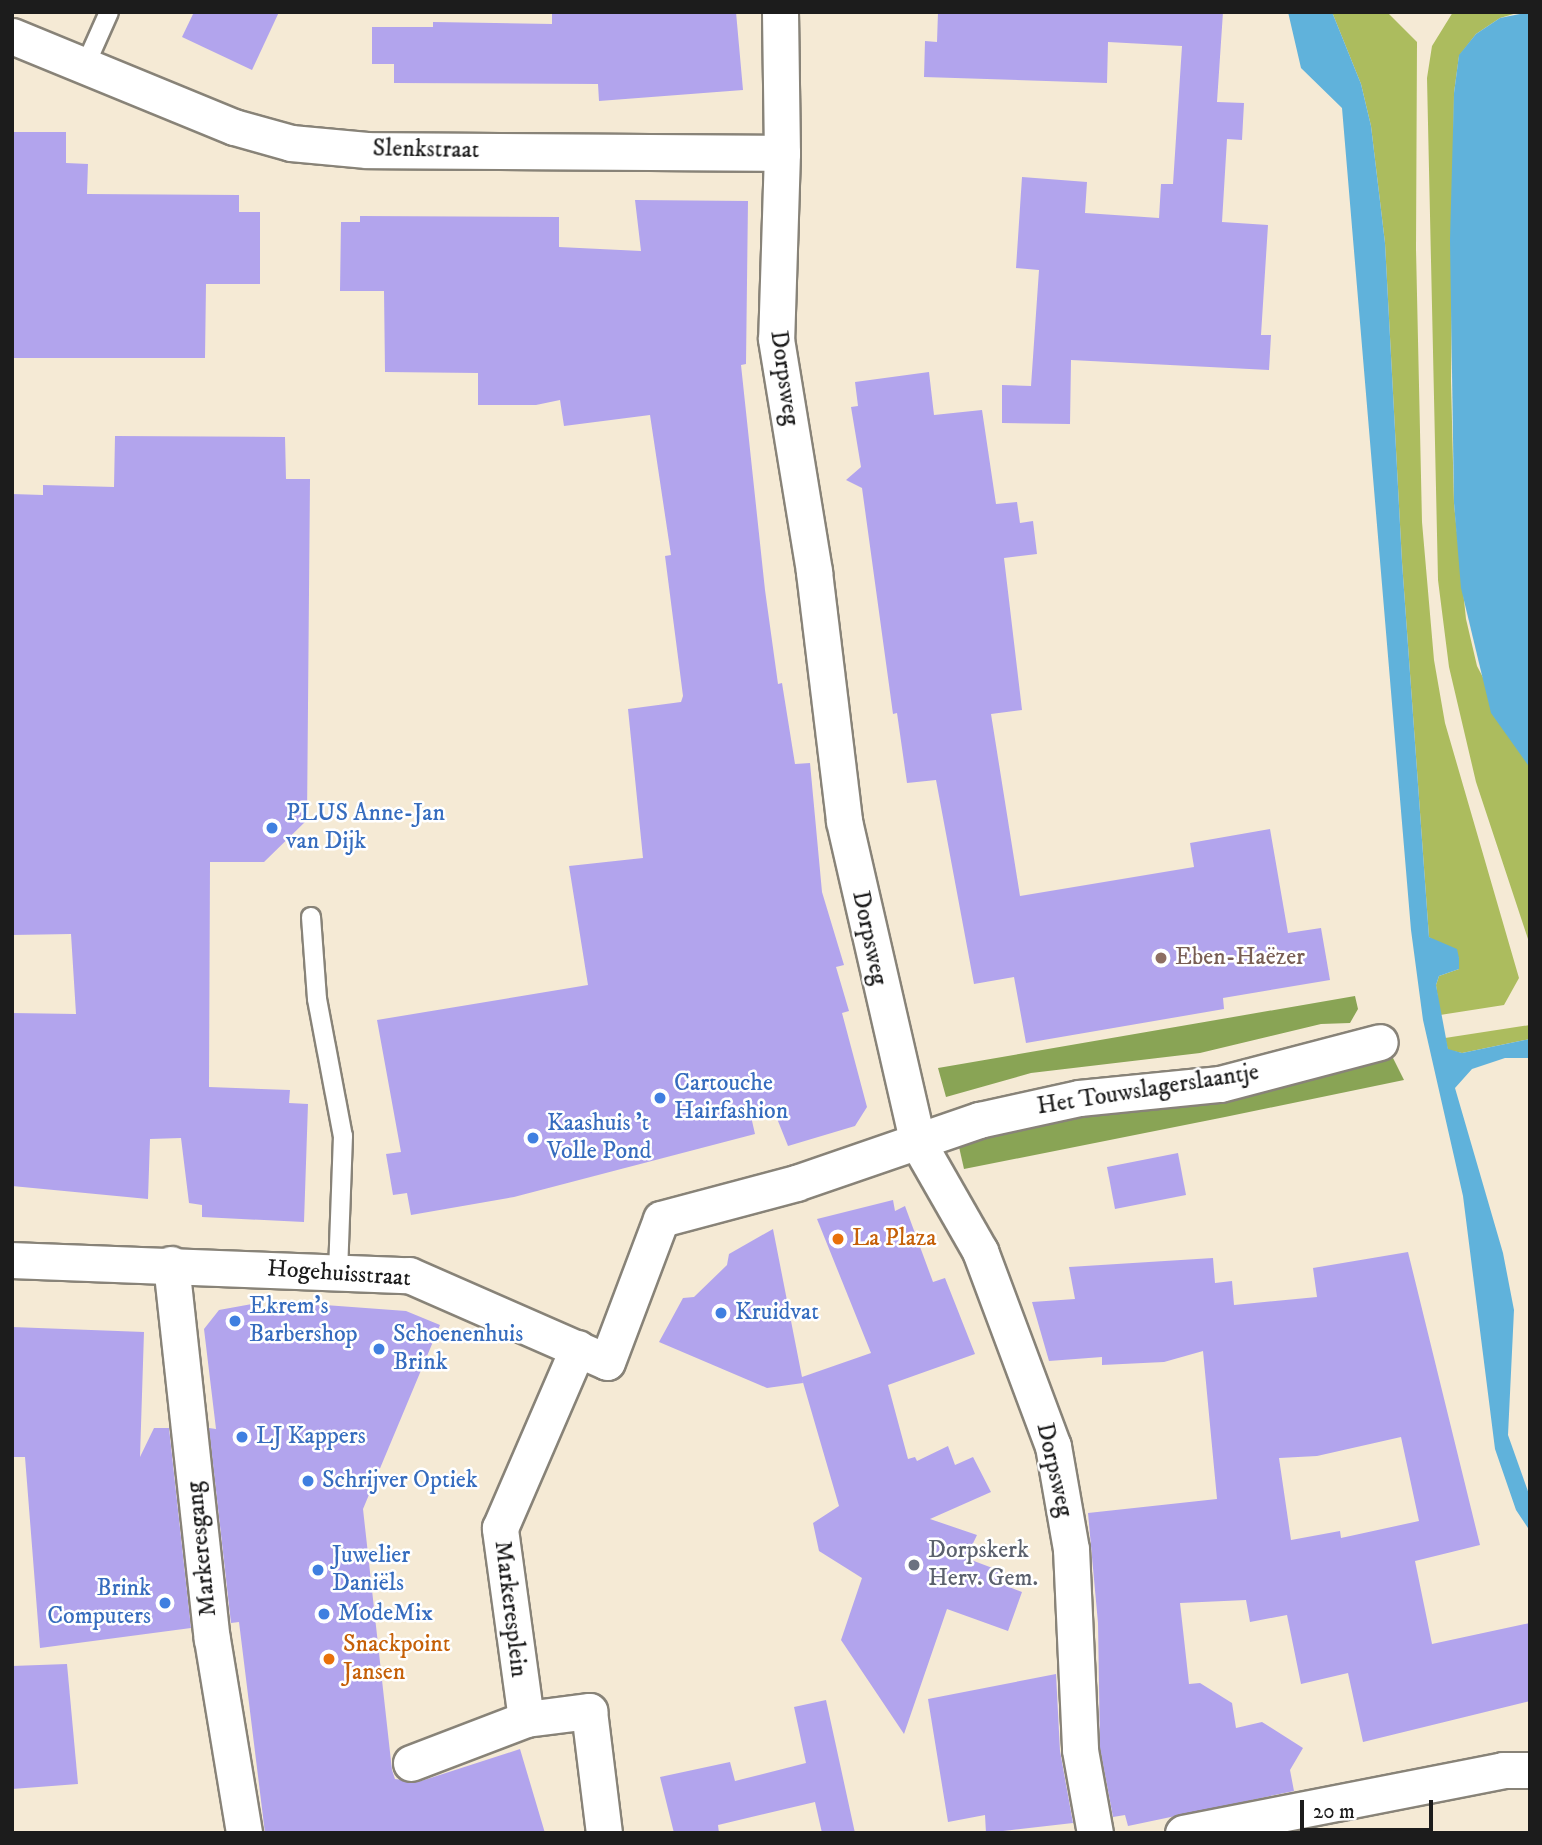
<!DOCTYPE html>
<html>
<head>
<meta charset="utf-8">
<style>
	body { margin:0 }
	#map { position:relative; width:1542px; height:1845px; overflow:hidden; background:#f5ead5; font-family:"IM FELL DW Pica",serif }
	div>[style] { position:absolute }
	.green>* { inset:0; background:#acbc5e }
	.forest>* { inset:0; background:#89a455 }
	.water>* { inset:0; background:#60b2db }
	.building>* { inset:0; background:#b2a4ed }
	.roads { filter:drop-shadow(2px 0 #888378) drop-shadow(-2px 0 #888378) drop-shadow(0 2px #888378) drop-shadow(0 -2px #888378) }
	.service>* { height:18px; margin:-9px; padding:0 9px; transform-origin:9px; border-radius:9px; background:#fff }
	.minor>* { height:35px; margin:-17.5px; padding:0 17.5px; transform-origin:17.5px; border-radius:17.5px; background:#fff }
	.dots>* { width:19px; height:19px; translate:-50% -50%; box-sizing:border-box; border:4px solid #fff; border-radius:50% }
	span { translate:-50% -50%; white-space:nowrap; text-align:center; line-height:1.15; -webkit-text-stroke:5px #fff; paint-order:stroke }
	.street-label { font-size:24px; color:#1c1c1c }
	.shop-label { font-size:24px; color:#366cbe }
	.left { translate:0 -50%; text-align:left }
	.right { translate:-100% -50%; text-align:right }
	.education-label { font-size:24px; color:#785e54 }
	.food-label { font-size:24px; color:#c56008 }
	.worship-label { font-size:24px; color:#5b616d }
	.frame { position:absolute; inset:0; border:14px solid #1c1c1c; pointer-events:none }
	.scale { position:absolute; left:1300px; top:1800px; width:133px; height:32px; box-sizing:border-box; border:4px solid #1c1c1c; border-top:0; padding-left:9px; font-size:21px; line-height:24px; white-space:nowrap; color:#1c1c1c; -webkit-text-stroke:5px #fff; paint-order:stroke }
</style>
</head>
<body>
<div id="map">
	<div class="green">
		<div style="clip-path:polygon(1332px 12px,1387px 12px,1417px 42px,1416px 249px,1422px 522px,1434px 660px,1445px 723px,1519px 978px,1504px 1005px,1440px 1015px,1436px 985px,1439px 976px,1459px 969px,1459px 958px,1429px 937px,1402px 562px,1385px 243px,1371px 126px,1361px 84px)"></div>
		<div style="clip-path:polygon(1453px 12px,1520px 12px,1500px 18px,1476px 34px,1459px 56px,1454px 93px,1451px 381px,1454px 504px,1466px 619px,1477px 666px,1530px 768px,1530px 945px,1476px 782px,1449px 667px,1438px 580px,1427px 78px,1432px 46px)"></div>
		<div style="clip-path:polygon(1530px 1025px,1530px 1039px,1462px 1053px,1448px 1050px,1445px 1038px)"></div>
	</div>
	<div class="forest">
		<div style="clip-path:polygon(1355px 996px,1358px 1009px,1350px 1023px,1321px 1024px,1200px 1053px,1031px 1073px,946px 1097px,938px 1068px)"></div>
		<div style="clip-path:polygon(1390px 1052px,1404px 1080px,1225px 1117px,964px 1169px,957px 1138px)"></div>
	</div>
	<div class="water">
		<div style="clip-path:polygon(1288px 12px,1332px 12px,1361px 84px,1371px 126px,1385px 243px,1402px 562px,1429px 937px,1457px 949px,1459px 958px,1459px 969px,1439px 976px,1436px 985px,1448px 1049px,1462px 1053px,1530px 1039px,1530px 1058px,1505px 1058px,1472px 1069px,1455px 1088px,1503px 1253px,1514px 1310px,1508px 1435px,1530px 1497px,1530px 1531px,1516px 1510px,1495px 1449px,1463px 1196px,1423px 1020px,1411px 930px,1342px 108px,1301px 68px)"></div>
		<div style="clip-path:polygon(1530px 12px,1530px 768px,1491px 713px,1461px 588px,1454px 503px,1450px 240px,1454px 93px,1459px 55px,1476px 34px,1500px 18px)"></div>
	</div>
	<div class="building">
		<div style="clip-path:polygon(194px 12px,279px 12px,252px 70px,182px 37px)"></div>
		<div style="clip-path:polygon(552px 12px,736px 12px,743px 90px,599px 101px,598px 84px,394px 83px,394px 64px,372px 64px,372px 27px,433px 27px,433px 22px,552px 24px)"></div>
		<div style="clip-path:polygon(938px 12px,1223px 12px,1217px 102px,1244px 103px,1242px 140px,1227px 139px,1222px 222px,1268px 225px,1261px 335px,1271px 335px,1269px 370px,1071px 360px,1070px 424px,1002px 423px,1002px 385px,1031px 386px,1039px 270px,1016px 268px,1022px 177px,1087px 182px,1085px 213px,1159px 218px,1161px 184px,1173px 184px,1182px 46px,1108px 42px,1107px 83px,924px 77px,925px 41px,937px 42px)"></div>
		<div style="clip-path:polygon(12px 132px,66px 132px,66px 163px,88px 164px,87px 194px,239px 195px,239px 212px,260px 212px,260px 284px,206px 284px,205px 358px,12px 358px)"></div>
		<div style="clip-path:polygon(635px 200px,748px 201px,746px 364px,741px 365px,765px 590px,778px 684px,782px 683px,795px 764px,810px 763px,822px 892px,844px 965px,836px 967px,849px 1011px,842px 1013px,867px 1107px,855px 1126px,788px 1146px,772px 1106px,750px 1112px,755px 1134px,514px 1197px,411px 1215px,407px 1193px,393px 1195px,386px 1154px,401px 1152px,377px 1020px,588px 985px,569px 866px,643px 858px,628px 709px,681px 702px,683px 696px,665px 556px,671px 555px,650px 415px,564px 426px,560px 400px,536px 405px,478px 405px,478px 373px,385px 372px,384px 291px,340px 291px,341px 222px,360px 222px,360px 216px,559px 217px,559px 247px,641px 251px)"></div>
		<div style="clip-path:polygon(929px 372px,934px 415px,982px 410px,996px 504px,1017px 502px,1020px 523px,1033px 521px,1037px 554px,1004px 558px,1022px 710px,991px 714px,1020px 896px,1194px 867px,1190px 843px,1270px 829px,1288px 933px,1321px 928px,1330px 980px,1223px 998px,1224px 1009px,1026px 1043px,1014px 977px,974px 984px,936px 780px,907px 783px,897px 713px,893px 714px,862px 488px,846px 480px,861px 467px,851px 407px,858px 406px,855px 382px)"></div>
		<div style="clip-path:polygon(115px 436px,285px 437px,286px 479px,310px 479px,307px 820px,264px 862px,210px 862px,209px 1087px,290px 1090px,289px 1103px,308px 1104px,304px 1222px,202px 1217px,202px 1205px,189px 1203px,181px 1138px,150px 1139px,148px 1199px,12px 1186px,12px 1013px,76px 1014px,71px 934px,12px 935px,12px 494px,43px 495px,43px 485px,114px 487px)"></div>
		<div style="clip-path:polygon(1178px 1153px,1186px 1195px,1115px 1209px,1107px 1167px)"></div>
		<div style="clip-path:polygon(893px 1200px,895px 1211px,905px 1206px,933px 1282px,945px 1278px,975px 1354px,888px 1385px,908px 1459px,915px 1457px,917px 1461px,948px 1446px,955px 1465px,973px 1457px,991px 1492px,930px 1519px,977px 1535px,966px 1558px,1003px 1572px,999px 1583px,1022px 1592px,1008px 1631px,947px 1609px,904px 1734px,841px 1640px,862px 1578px,819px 1551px,813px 1523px,839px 1506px,802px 1379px,803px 1383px,767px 1388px,659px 1342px,683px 1298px,694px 1297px,727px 1265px,729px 1254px,773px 1229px,802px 1377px,871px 1353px,817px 1219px)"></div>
		<div style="clip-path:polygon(evenodd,1408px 1252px,1480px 1545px,1415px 1561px,1432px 1644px,1530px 1623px,1530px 1701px,1363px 1742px,1348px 1673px,1301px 1684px,1287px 1615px,1250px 1622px,1246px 1600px,1180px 1603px,1189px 1684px,1200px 1683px,1232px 1703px,1236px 1728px,1262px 1722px,1303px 1748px,1290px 1770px,1294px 1791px,1128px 1826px,1125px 1815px,1113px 1817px,1100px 1748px,1098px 1623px,1088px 1513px,1217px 1499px,1203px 1351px,1164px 1362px,1102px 1365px,1102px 1357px,1049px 1361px,1032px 1302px,1075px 1299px,1069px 1267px,1213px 1258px,1215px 1283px,1232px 1281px,1234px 1305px,1317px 1297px,1313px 1268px,1408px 1252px,1401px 1437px,1419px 1521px,1341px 1538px,1340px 1531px,1291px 1540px,1279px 1458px,1317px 1456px,1401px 1437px)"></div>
		<div style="clip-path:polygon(252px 1304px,253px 1308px,325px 1305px,406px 1311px,440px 1325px,363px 1509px,392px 1770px,395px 1779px,418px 1782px,520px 1749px,545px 1833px,265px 1833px,239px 1622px,231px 1623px,209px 1428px,216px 1429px,204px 1329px,219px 1310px)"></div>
		<div style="clip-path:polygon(12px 1327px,144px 1332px,140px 1457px,154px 1428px,169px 1428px,191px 1628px,40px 1648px,25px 1457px,12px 1457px)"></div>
		<div style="clip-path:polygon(67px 1664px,78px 1784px,12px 1789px,12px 1666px)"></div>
		<div style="clip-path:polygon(1056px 1674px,1060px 1751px,1073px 1823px,986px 1833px,985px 1815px,948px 1822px,928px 1699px)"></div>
		<div style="clip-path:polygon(826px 1700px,855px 1833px,822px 1833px,815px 1802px,718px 1825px,719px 1833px,674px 1833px,660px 1777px,730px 1762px,735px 1781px,806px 1763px,794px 1707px)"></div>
	</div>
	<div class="roads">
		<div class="service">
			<div style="left:85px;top:66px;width:59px;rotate:-66deg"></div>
			<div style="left:311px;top:917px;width:82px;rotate:85.8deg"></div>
			<div style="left:317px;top:999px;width:139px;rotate:79.3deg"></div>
			<div style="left:343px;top:1136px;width:136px;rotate:92.1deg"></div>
		</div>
		<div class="minor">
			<div style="left:780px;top:12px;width:141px;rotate:89.2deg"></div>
			<div style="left:782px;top:153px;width:186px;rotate:91.8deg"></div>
			<div style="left:776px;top:339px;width:236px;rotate:80.7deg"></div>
			<div style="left:814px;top:572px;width:251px;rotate:83.1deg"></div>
			<div style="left:844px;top:821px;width:328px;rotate:77.1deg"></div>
			<div style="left:917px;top:1141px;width:127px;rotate:60.2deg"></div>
			<div style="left:980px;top:1251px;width:208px;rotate:69.5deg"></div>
			<div style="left:1053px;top:1446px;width:105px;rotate:80.1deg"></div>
			<div style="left:1071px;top:1549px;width:201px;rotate:87.4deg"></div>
			<div style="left:1080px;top:1750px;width:84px;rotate:79.8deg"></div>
			<div style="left:12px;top:36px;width:240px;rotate:22.3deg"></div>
			<div style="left:234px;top:127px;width:59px;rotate:15.7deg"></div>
			<div style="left:291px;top:143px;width:76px;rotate:5.3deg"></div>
			<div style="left:367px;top:150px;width:415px;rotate:0.4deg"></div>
			<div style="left:12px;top:1260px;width:397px;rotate:2.2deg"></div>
			<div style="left:409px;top:1275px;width:216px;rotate:23.7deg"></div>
			<div style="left:607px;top:1362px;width:153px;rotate:-69.3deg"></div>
			<div style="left:661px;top:1219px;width:140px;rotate:-14.9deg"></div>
			<div style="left:796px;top:1183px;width:194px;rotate:-19deg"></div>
			<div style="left:979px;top:1120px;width:102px;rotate:-12.4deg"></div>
			<div style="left:1079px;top:1098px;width:142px;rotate:-5.7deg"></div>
			<div style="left:1220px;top:1084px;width:165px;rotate:-14.7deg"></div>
			<div style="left:171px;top:1264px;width:377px;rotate:83.8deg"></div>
			<div style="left:212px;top:1639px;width:197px;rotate:80.6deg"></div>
			<div style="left:526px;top:1719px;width:193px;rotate:-97.8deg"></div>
			<div style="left:500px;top:1528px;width:196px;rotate:-66.6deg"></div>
			<div style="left:411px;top:1763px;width:123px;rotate:-20.9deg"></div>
			<div style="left:526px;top:1719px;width:64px;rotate:-7.2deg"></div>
			<div style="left:589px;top:1711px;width:123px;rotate:83deg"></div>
			<div style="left:1183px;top:1833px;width:326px;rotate:-11.1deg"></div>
			<div style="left:1503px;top:1770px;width:27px"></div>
		</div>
	</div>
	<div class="dots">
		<div style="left:272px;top:828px;background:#3f7fe0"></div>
		<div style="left:1161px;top:958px;background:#8d6e63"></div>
		<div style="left:660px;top:1098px;background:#3f7fe0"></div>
		<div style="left:533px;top:1138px;background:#3f7fe0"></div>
		<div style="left:838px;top:1239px;background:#e8710a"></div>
		<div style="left:721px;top:1313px;background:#3f7fe0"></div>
		<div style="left:235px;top:1321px;background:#3f7fe0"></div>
		<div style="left:379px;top:1349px;background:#3f7fe0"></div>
		<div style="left:242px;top:1437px;background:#3f7fe0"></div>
		<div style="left:308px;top:1481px;background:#3f7fe0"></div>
		<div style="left:914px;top:1565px;background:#6b7280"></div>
		<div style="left:318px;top:1570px;background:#3f7fe0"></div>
		<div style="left:165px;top:1603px;background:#3f7fe0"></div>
		<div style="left:324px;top:1614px;background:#3f7fe0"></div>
		<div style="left:329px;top:1659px;background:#e8710a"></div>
	</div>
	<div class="street-label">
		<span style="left:426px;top:150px;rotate:1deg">Slenkstraat</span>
		<span style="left:784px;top:378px;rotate:82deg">Dorpsweg</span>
		<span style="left:869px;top:938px;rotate:78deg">Dorpsweg</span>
		<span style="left:1148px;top:1090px;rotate:-9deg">Het Touwslagerslaantje</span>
		<span style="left:339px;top:1274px;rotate:4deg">Hogehuisstraat</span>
		<span style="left:1054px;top:1470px;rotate:77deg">Dorpsweg</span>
		<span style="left:202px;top:1549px;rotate:-96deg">Markeresgang</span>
		<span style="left:510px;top:1609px;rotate:83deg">Markeresplein</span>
	</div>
	<div class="shop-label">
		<span class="left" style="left:286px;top:828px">PLUS Anne-Jan<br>van Dijk</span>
		<span class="left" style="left:674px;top:1098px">Cartouche<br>Hairfashion</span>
		<span class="left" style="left:547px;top:1138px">Kaashuis 't<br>Volle Pond</span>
		<span class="left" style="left:249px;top:1321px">Ekrem's<br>Barbershop</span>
		<span class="left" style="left:735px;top:1313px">Kruidvat</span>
		<span class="left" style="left:393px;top:1349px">Schoenenhuis<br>Brink</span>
		<span class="left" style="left:256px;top:1437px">LJ Kappers</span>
		<span class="left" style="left:322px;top:1481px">Schrijver Optiek</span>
		<span class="left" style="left:332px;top:1570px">Juwelier<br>Daniëls</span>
		<span class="right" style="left:151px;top:1603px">Brink<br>Computers</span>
		<span class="left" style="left:338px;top:1614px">ModeMix</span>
	</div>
	<div class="education-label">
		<span class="left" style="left:1175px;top:958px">Eben-Haëzer</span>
	</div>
	<div class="food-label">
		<span class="left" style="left:852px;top:1239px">La Plaza</span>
		<span class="left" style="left:343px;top:1659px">Snackpoint<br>Jansen</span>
	</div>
	<div class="worship-label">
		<span class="left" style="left:928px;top:1565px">Dorpskerk<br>Herv. Gem.</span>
	</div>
	<div class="frame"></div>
	<div class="scale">20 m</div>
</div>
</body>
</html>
